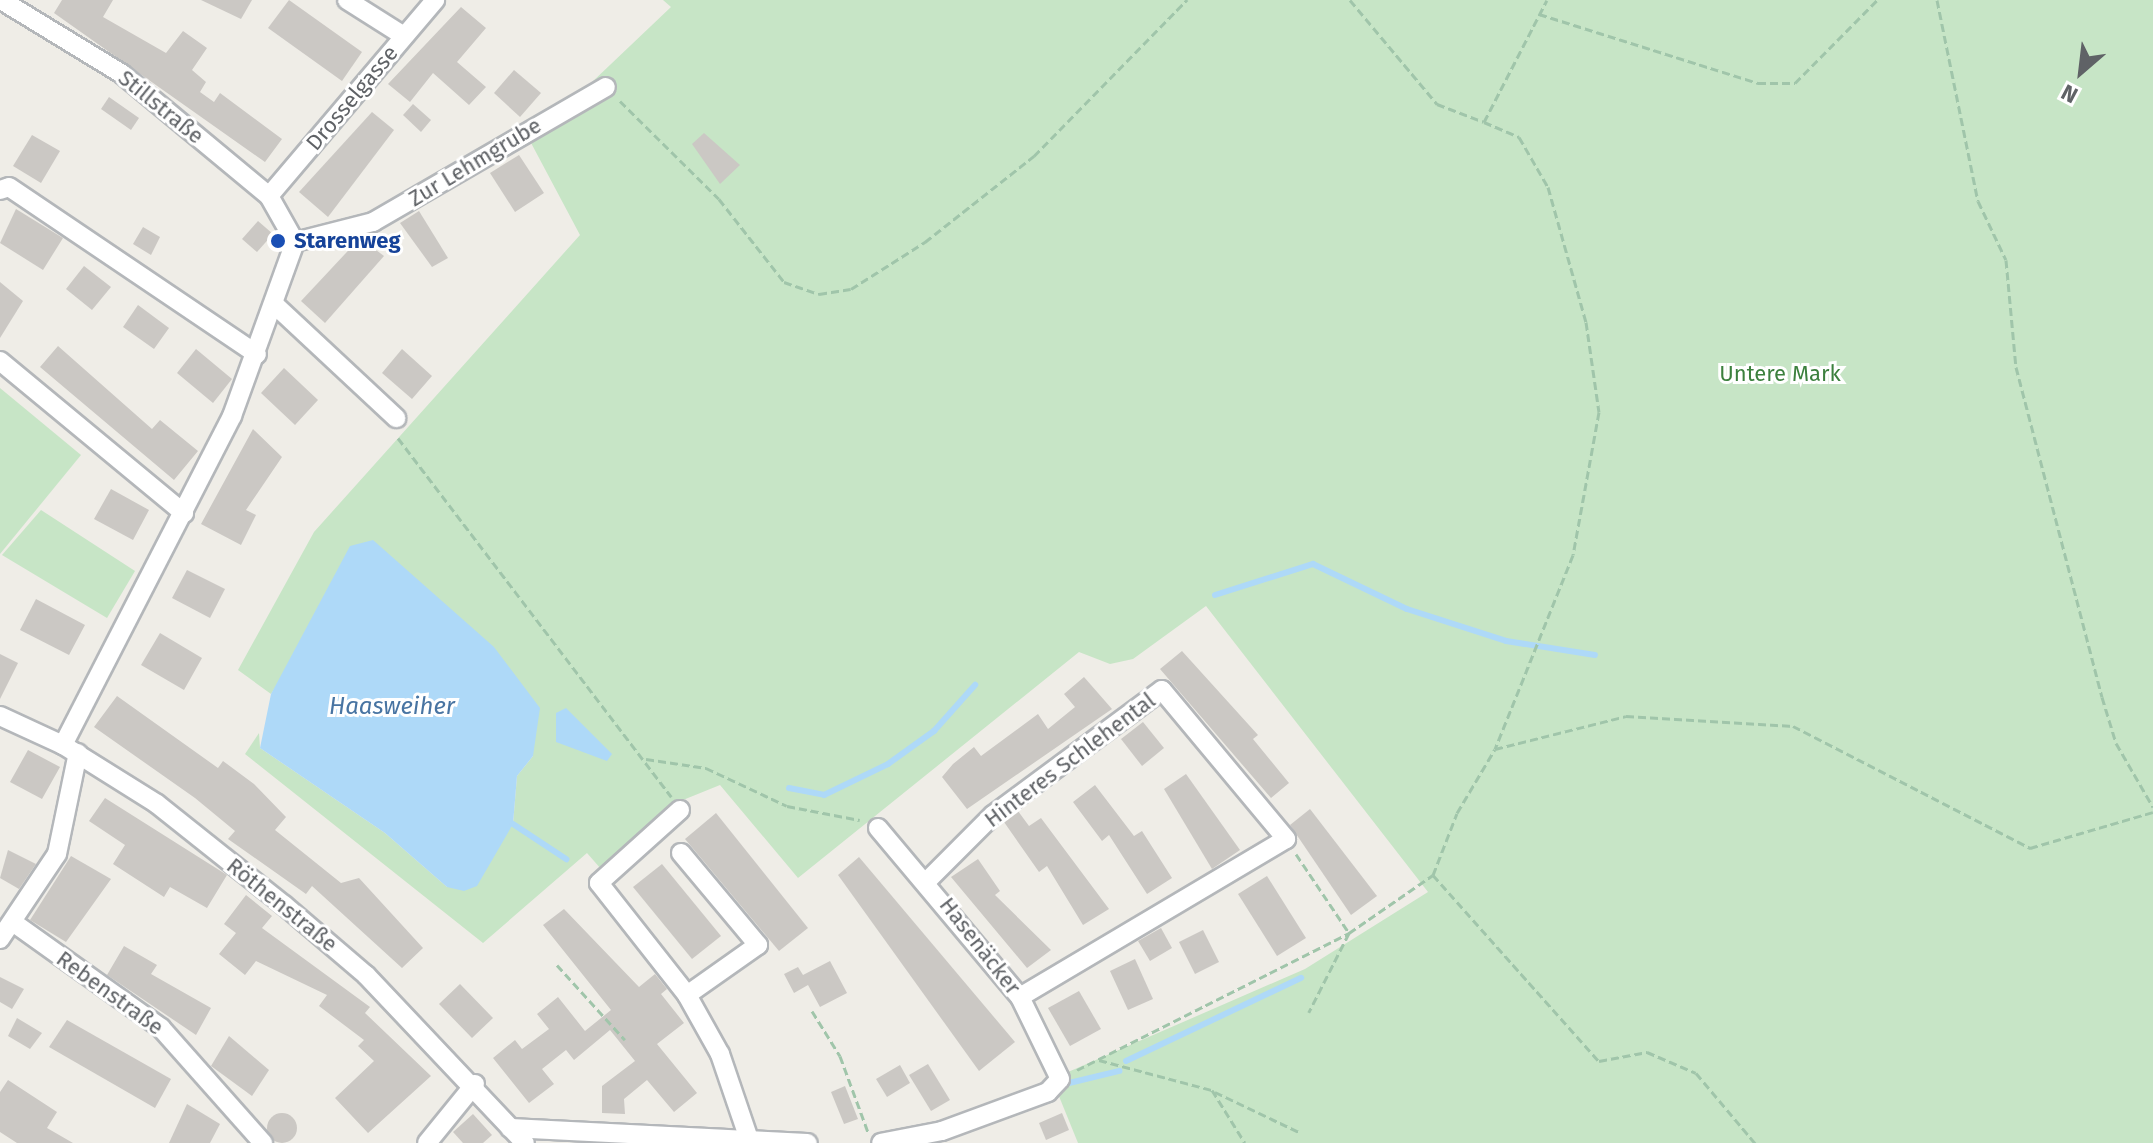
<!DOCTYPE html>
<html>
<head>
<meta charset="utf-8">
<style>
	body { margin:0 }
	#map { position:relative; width:2153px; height:1143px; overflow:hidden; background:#efede7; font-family:"Fira Sans",sans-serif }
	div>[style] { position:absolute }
	.green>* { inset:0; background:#c7e5c6 }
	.water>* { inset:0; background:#aed9f8 }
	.stream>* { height:6px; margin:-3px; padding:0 3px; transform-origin:3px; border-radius:3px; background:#aed9f8 }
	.building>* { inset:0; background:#cbc8c4 }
	.round { border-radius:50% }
	.path>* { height:3px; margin-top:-1.5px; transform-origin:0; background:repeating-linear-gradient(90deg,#a0c5aa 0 8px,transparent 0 12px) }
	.roads { filter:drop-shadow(2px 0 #b4b7ba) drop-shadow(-2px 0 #b4b7ba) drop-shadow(0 2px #b4b7ba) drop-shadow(0 -2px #b4b7ba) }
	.minor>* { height:18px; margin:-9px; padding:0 9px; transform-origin:9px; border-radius:9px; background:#fff }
	.dots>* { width:22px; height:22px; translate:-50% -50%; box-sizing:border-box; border:4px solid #fff; border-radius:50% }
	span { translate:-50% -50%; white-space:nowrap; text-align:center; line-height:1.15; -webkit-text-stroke:6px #fff; paint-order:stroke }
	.street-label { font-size:22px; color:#5f6266 }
	.transit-label { font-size:22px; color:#164399; font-weight:700 }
	.left { translate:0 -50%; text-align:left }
	.park-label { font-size:22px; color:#3c803e }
	.water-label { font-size:24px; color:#4874a2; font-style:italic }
	.north { position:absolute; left:2041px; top:32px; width:80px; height:80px; -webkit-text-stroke:6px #fff; paint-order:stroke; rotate:208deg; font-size:22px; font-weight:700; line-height:32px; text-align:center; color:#5f6266 }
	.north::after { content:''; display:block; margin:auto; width:28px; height:36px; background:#5f6266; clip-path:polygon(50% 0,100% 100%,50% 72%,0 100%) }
</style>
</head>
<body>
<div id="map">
	<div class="green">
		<div style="clip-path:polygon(663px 0,2153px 0,2153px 1143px,1078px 1143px,1052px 1079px,1305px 969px,1428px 892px,1206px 606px,1133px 659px,1110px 664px,1079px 652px,798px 878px,720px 785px,683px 800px,601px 869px,587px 853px,483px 943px,245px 754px,259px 733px,260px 748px,385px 833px,447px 887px,513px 824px,517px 776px,533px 756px,276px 686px,271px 694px,238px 670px,314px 532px,580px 235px,530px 141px,671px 7px)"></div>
		<div style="clip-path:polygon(0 388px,81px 455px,0 554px)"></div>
		<div style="clip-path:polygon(41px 510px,135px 571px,107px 618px,2px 555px)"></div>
	</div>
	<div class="water">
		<div style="clip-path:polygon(373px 540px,494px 647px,540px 708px,533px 756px,517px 776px,513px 824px,477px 886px,464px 891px,447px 887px,385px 833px,260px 748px,271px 694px,350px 546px)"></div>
		<div style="clip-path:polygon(566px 708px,612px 754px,607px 761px,556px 742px,556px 713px)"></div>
	</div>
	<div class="stream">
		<div style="left:1215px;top:595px;width:103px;rotate:-17.6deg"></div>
		<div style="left:1313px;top:564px;width:104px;rotate:25.6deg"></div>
		<div style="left:1407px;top:609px;width:104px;rotate:17.9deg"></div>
		<div style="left:1506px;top:641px;width:90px;rotate:8.9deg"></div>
		<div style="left:789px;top:788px;width:36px;rotate:11deg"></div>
		<div style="left:824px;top:795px;width:71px;rotate:-25.8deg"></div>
		<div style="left:888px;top:764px;width:57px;rotate:-35.7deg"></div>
		<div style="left:934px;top:731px;width:62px;rotate:-48.3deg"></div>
		<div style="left:513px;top:824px;width:64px;rotate:33.4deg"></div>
		<div style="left:1126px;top:1061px;width:194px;rotate:-25.4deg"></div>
		<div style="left:1065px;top:1084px;width:56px;rotate:-13.5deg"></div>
	</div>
	<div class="building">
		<div style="clip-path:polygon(62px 0,113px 0,103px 17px,166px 53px,183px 31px,207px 48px,192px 70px,206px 82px,200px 92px,214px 102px,220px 93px,282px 139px,265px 162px,54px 13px)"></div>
		<div style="clip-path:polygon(201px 0,252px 0,241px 19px)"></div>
		<div style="clip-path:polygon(289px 0,362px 52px,342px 81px,268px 28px)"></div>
		<div style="clip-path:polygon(461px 7px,486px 28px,457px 62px,486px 87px,469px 105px,433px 73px,410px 102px,388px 84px)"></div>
		<div style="clip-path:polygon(514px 70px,541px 93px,520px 117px,494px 93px)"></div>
		<div style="clip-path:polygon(109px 97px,139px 118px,131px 130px,101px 109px)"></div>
		<div style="clip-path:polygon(413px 104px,431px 120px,421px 132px,403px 115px)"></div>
		<div style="clip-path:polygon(372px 112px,394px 130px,328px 217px,299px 192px)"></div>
		<div style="clip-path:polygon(704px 133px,740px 165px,720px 184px,692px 144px)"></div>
		<div style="clip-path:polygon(32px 135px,60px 151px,41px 183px,13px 166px)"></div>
		<div style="clip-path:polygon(519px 155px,544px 193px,515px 212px,490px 173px)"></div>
		<div style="clip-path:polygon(16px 209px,63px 238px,43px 270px,0 243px)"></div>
		<div style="clip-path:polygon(419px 211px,448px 258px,432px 267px,400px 223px)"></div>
		<div style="clip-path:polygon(258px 221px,273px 234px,257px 252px,242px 239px)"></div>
		<div style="clip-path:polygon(143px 227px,160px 237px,151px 255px,133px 244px)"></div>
		<div style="clip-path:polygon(360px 238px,384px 256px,325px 323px,301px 301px)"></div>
		<div style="clip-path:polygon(84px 266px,111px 287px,92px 310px,66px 289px)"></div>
		<div style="clip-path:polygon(0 282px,23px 301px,0 338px)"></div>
		<div style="clip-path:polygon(138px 305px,169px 328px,154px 349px,123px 327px)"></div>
		<div style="clip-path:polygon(58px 346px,152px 429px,160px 420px,198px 451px,174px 480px,40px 367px)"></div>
		<div style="clip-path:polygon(196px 349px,232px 379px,213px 403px,177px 373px)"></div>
		<div style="clip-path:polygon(402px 349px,432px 376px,412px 399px,382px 373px)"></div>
		<div style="clip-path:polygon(284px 368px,318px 400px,295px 425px,261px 393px)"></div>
		<div style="clip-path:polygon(253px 429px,282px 457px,246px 510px,256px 515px,241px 545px,201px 524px)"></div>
		<div style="clip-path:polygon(111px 489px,149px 510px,133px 540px,94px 519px)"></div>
		<div style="clip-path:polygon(187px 570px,225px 589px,210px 618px,172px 598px)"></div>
		<div style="clip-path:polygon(36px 599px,85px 625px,69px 655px,20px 630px)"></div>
		<div style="clip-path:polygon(160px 633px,202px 658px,184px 690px,141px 665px)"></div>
		<div style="clip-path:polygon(1182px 651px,1258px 735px,1253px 739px,1289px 783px,1271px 798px,1160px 669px)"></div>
		<div style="clip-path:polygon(0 654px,18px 663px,0 699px)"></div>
		<div style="clip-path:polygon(1084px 677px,1112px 709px,967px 809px,942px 777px,953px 764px,974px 747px,981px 756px,1038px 714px,1048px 729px,1075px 707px,1064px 694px)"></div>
		<div style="clip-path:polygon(117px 696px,218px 768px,223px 761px,254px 784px,286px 817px,275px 830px,341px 883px,359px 878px,423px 948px,402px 968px,312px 886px,306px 894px,228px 839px,235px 831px,195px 798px,94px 727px)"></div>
		<div style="clip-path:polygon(1143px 722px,1164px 748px,1142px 766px,1121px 739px)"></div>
		<div style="clip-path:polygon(28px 750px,60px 767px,42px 799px,10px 782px)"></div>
		<div style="clip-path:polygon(1186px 774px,1240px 850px,1212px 869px,1164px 789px)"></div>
		<div style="clip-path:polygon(1095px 785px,1134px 836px,1142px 831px,1172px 878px,1147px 894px,1109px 835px,1102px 841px,1073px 802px)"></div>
		<div style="clip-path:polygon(105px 798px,227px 875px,207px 908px,170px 887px,164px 897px,113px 864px,125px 845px,89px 821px)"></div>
		<div style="clip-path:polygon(1310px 809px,1377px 896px,1351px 915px,1290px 825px)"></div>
		<div style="clip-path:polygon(1018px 811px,1029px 826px,1041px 818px,1109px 909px,1083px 925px,1047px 866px,1039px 872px,1004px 822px)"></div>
		<div style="clip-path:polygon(716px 813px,808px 928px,779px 951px,685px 839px)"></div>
		<div style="clip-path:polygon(8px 850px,36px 864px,19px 889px,0 878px)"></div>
		<div style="clip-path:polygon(71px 856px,111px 879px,66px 942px,30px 920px)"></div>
		<div style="clip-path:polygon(859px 857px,1015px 1042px,979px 1071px,838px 875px)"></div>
		<div style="clip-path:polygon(978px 859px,1000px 891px,995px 895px,1051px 950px,1027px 968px,951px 877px)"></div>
		<div style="clip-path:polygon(662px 864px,721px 936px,692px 959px,633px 887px)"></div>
		<div style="clip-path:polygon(1267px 876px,1306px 938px,1277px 956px,1238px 894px)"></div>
		<div style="clip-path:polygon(246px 895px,272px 916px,262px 928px,370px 1007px,365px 1013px,431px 1076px,368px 1133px,335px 1098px,374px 1061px,358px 1046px,364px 1040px,319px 1006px,327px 995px,256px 961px,245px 975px,219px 954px,236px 933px,224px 924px)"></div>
		<div style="clip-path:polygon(564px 909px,639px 987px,655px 974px,667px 989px,661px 994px,684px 1023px,657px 1044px,697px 1093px,674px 1112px,647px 1080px,624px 1099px,625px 1114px,602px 1113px,602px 1086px,635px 1061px,610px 1030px,574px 1060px,566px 1050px,542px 1069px,554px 1084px,529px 1103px,493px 1058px,515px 1040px,522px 1049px,549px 1029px,537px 1014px,558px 997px,585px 1031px,611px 1010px,543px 925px)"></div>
		<div style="clip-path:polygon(1161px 928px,1172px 948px,1150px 961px,1138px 941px)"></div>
		<div style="clip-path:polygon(1203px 930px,1219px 962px,1195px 974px,1179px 942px)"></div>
		<div style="clip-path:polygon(124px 946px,157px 965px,151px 974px,211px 1008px,196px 1035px,107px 975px)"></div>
		<div style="clip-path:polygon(1135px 959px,1153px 999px,1128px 1010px,1110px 971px)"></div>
		<div style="clip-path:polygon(830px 961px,847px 993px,820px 1007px,808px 985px,794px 993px,784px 974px,798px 967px,803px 975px)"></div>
		<div style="clip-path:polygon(0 977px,24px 989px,12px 1009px,0 1002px)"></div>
		<div style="clip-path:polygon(460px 984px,493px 1018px,472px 1038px,439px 1004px)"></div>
		<div style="clip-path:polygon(1079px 991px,1101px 1029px,1070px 1046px,1048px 1008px)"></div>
		<div style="clip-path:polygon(17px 1018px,42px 1033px,30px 1049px,8px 1036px)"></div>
		<div style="clip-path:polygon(67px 1020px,171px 1079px,155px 1108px,49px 1047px)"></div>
		<div style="clip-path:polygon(229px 1036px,269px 1070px,252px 1096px,211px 1066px)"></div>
		<div style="clip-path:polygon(928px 1064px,950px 1100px,931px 1111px,909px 1075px)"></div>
		<div style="clip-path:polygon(900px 1065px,910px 1083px,887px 1097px,876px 1079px)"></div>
		<div style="clip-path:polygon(8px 1080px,57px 1112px,47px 1128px,73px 1143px,17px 1143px,0 1132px,0 1092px)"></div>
		<div style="clip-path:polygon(845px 1086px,858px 1119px,844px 1124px,831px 1092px)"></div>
		<div style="clip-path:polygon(187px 1104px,220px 1124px,210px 1143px,169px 1143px)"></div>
		<div class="round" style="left:267px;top:1113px;width:30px;height:30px"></div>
		<div style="clip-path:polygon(1062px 1113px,1069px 1130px,1046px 1140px,1039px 1123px)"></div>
		<div style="clip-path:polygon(473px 1114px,492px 1135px,483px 1143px,463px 1143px,453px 1132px)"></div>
	</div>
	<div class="path">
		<div style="left:1350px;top:0;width:136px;rotate:50.1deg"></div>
		<div style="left:1437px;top:104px;width:50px;rotate:21deg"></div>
		<div style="left:1484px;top:122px;width:137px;rotate:-62.7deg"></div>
		<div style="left:1937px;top:0;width:205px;rotate:78.5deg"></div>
		<div style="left:1978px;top:201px;width:65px;rotate:64.6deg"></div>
		<div style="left:2006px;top:260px;width:107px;rotate:84.7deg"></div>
		<div style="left:2016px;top:367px;width:341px;rotate:75.4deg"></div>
		<div style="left:2102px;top:697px;width:48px;rotate:73.1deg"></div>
		<div style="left:2116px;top:743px;width:74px;rotate:60deg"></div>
		<div style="left:1539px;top:14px;width:230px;rotate:17.5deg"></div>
		<div style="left:1758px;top:83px;width:37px"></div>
		<div style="left:1795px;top:83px;width:117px;rotate:-45.3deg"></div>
		<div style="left:620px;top:101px;width:139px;rotate:44.7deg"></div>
		<div style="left:719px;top:199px;width:105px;rotate:51.9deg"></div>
		<div style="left:784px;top:282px;width:37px;rotate:19deg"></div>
		<div style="left:819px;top:294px;width:32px;rotate:-9deg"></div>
		<div style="left:851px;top:289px;width:88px;rotate:-32.4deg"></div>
		<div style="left:925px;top:242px;width:139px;rotate:-38.3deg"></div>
		<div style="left:1034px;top:156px;width:219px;rotate:-45.6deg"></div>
		<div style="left:1484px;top:122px;width:38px;rotate:23deg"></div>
		<div style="left:1519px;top:137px;width:58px;rotate:59.9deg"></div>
		<div style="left:1548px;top:187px;width:140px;rotate:74.3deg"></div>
		<div style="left:1586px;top:322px;width:91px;rotate:81.8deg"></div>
		<div style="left:1599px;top:412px;width:145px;rotate:100.3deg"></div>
		<div style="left:1573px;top:555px;width:209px;rotate:111.9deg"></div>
		<div style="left:398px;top:438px;width:451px;rotate:52.7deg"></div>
		<div style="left:646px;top:759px;width:61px;rotate:8.5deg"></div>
		<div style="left:706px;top:768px;width:89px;rotate:25.1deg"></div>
		<div style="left:787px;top:806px;width:74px;rotate:10.9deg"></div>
		<div style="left:1296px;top:854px;width:95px;rotate:56.1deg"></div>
		<div style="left:1349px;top:933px;width:102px;rotate:-34.6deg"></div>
		<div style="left:1433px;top:875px;width:66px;rotate:-68.8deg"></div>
		<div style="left:1457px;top:813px;width:74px;rotate:-59.3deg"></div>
		<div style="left:1495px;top:749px;width:135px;rotate:-14.1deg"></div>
		<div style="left:1626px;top:716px;width:167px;rotate:3.4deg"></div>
		<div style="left:1793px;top:726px;width:267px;rotate:27.2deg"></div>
		<div style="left:2030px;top:848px;width:128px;rotate:-16.3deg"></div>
		<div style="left:1433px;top:875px;width:249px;rotate:48.3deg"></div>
		<div style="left:1599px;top:1061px;width:49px;rotate:-10.6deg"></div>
		<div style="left:1647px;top:1052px;width:53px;rotate:23.2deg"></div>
		<div style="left:1696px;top:1073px;width:92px;rotate:49.9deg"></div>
		<div style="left:557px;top:965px;width:101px;rotate:47.8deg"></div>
		<div style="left:812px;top:1011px;width:53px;rotate:58.1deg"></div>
		<div style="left:840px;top:1056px;width:81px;rotate:69.8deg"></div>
		<div style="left:1099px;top:1060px;width:117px;rotate:14.9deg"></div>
		<div style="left:1212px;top:1090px;width:62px;rotate:58.1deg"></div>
		<div style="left:1077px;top:1070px;width:305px;rotate:-26.7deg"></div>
		<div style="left:1349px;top:933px;width:89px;rotate:116.9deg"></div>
		<div style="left:1215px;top:1092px;width:95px;rotate:25.5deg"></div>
	</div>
	<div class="roads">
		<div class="minor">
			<div style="left:1px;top:0;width:142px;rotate:31.4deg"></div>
			<div style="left:122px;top:74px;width:191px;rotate:39.7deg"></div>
			<div style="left:269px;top:196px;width:53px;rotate:60.5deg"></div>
			<div style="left:347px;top:0;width:67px;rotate:32.3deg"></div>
			<div style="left:0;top:190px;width:9px;rotate:-18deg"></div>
			<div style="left:9px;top:187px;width:299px;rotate:34deg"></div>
			<div style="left:269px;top:196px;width:257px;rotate:-49.7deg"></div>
			<div style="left:295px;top:242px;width:81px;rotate:-14.4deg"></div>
			<div style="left:373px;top:222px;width:269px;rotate:-30.1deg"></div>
			<div style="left:275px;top:305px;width:166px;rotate:43deg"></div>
			<div style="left:0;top:361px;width:239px;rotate:39.6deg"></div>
			<div style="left:0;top:716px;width:69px;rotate:24.7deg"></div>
			<div style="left:63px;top:745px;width:111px;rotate:32.1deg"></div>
			<div style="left:157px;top:804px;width:162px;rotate:38.5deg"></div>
			<div style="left:284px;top:905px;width:108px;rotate:40.5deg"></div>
			<div style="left:366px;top:975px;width:231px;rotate:46.6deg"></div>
			<div style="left:63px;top:745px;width:370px;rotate:-62.8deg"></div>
			<div style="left:232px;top:416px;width:185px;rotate:-70.1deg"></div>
			<div style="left:680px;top:810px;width:109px;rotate:138deg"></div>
			<div style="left:599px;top:883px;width:142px;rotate:51.8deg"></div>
			<div style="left:687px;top:995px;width:87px;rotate:-35.2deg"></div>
			<div style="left:758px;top:945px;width:120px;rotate:-129.9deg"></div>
			<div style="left:878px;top:828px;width:221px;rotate:50deg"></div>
			<div style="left:1020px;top:997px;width:91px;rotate:64deg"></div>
			<div style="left:1060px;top:1079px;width:18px;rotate:133deg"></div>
			<div style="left:1048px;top:1092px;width:113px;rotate:159.8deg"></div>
			<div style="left:942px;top:1131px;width:62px;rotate:168.9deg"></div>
			<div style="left:928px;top:880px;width:92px;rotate:-45deg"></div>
			<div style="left:993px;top:815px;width:210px;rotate:-36.5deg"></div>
			<div style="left:1162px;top:690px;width:194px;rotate:50.2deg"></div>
			<div style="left:1286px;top:839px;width:309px;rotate:149.3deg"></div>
			<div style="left:14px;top:923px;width:181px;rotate:35.5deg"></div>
			<div style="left:161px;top:1028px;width:154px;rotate:48.4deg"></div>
			<div style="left:0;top:939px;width:102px;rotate:-56.2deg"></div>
			<div style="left:57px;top:854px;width:103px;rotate:-78.3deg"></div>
			<div style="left:687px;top:995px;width:68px;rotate:60.8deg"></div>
			<div style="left:720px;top:1054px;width:93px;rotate:71.2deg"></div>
			<div style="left:510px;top:1128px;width:298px;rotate:2.9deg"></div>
			<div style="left:427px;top:1143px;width:76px;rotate:-50.9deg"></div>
		</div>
	</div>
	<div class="dots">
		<div style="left:278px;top:241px;background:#1a4fb4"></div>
	</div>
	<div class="street-label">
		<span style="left:352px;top:98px;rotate:-50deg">Drosselgasse</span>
		<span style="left:161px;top:107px;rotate:39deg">Stillstraße</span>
		<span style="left:475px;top:162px;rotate:-31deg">Zur Lehmgrube</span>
		<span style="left:1070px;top:760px;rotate:-37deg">Hinteres Schlehental</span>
		<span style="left:282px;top:905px;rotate:39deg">Röthenstraße</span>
		<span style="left:980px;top:946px;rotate:52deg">Hasenäcker</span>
		<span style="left:110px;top:993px;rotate:36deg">Rebenstraße</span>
	</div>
	<div class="transit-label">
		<span class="left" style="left:294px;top:241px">Starenweg</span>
	</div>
	<div class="park-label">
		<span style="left:1780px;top:374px">Untere Mark</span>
	</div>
	<div class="water-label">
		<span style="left:392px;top:707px">Haasweiher</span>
	</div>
	<div class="north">N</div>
</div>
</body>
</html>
